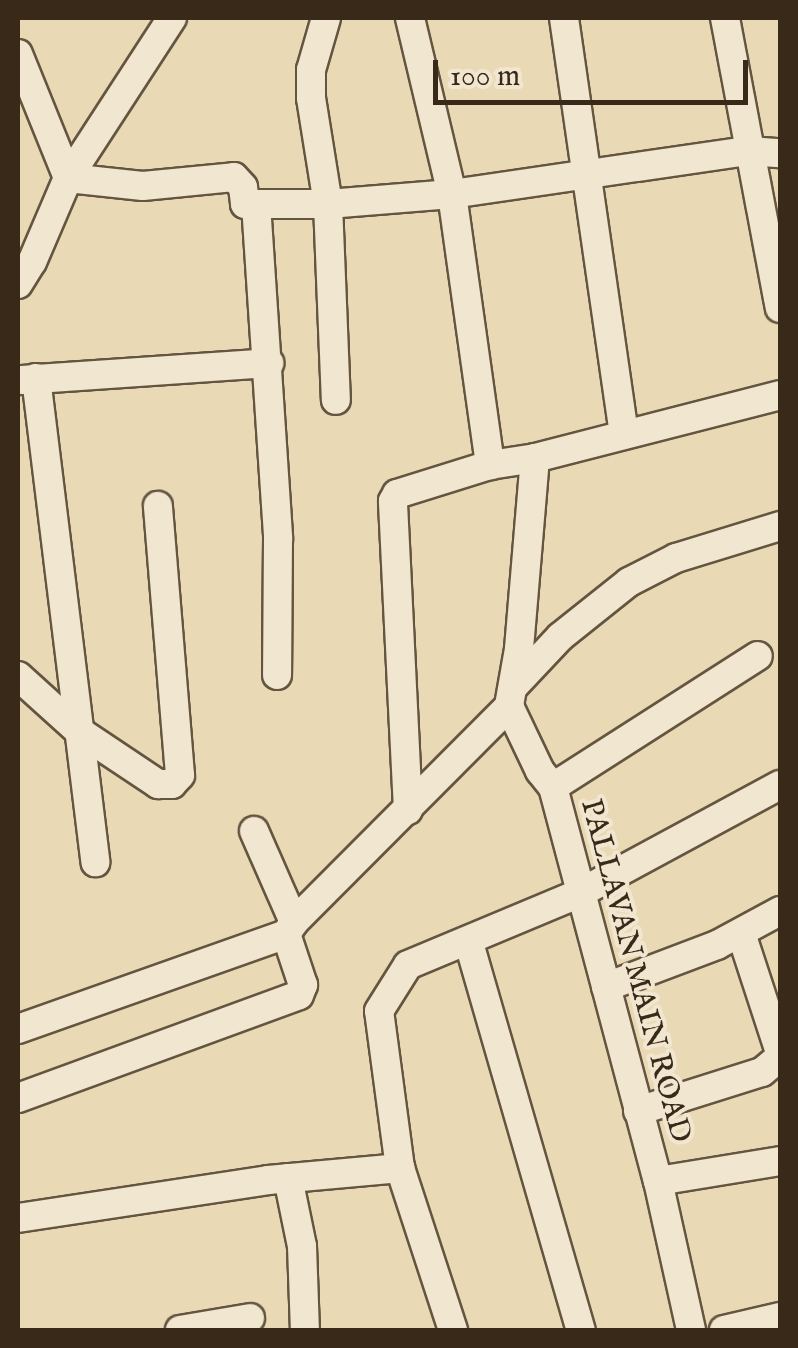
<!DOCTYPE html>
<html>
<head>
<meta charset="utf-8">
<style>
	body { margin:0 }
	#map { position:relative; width:798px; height:1348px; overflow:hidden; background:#e9d9b5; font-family:"IM FELL English",serif }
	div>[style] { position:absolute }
	.roads { filter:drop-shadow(2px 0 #645540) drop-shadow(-2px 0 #645540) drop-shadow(0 2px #645540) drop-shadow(0 -2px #645540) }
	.minor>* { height:28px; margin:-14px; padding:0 14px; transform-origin:14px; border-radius:14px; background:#f1e6cf }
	span { translate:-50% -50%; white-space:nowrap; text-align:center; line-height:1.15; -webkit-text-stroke:8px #f1e6cf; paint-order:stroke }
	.street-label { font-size:30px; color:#382919 }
	.frame { position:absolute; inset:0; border:20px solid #382919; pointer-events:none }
	.scale { position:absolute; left:433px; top:60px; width:315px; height:45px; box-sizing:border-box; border:5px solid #382919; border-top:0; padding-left:12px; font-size:30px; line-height:35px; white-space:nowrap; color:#382919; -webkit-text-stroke:8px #f1e6cf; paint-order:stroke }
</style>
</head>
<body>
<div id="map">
	<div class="roads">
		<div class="minor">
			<div style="left:326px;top:18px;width:54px;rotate:106.1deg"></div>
			<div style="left:311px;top:70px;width:28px;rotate:90deg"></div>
			<div style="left:311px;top:98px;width:107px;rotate:80.9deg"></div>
			<div style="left:328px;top:204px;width:196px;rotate:87.7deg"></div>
			<div style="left:410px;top:18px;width:181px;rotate:76.6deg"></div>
			<div style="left:452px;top:194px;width:274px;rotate:82deg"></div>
			<div style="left:490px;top:465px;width:46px;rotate:-8.8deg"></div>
			<div style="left:535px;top:458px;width:253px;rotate:-14.4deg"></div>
			<div style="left:564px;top:18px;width:419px;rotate:81.8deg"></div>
			<div style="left:725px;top:18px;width:295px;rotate:79.3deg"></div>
			<div style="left:18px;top:54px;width:134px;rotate:68deg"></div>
			<div style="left:68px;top:178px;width:75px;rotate:6.1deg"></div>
			<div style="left:143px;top:186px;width:91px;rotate:-5.6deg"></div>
			<div style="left:234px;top:177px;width:13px;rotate:48deg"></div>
			<div style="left:243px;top:187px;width:17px;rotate:83deg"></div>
			<div style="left:245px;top:204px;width:83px"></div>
			<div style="left:328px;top:204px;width:124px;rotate:-4.6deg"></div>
			<div style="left:452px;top:194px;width:299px;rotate:-8.3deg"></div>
			<div style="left:748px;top:151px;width:32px;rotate:4deg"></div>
			<div style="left:256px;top:204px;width:336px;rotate:86.2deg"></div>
			<div style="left:278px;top:539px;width:136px;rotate:90.4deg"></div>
			<div style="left:18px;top:284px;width:26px;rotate:-58deg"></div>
			<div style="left:32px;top:262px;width:91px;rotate:-66.8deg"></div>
			<div style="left:68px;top:178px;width:191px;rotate:-57deg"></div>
			<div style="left:36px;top:378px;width:488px;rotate:83deg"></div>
			<div style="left:21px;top:380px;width:249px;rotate:-3.9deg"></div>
			<div style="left:535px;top:458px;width:192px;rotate:94.8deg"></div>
			<div style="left:519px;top:649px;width:58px;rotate:100deg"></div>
			<div style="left:509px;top:706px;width:72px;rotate:64.5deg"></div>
			<div style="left:540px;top:771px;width:21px;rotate:51deg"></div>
			<div style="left:553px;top:787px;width:408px;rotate:75.1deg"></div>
			<div style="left:658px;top:1181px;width:153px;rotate:77.5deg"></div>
			<div style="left:18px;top:676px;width:84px;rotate:42.1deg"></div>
			<div style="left:80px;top:732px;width:94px;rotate:33.7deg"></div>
			<div style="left:158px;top:784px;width:14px"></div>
			<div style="left:172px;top:784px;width:12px;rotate:-48deg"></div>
			<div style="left:180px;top:775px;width:270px;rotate:-94.7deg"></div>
			<div style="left:515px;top:685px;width:66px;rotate:-46.8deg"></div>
			<div style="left:560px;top:637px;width:88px;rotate:-38.6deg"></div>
			<div style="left:629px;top:582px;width:53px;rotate:-27.1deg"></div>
			<div style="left:676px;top:558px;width:109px;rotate:-17.1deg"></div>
			<div style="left:553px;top:787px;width:243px;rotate:-32.6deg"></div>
			<div style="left:408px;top:810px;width:309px;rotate:-92.8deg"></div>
			<div style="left:393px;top:501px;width:8px;rotate:-60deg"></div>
			<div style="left:397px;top:494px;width:97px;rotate:-17.3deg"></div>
			<div style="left:254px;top:831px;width:99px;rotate:66.3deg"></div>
			<div style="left:741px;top:933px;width:125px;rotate:71.9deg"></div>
			<div style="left:469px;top:943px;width:403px;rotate:73.9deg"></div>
			<div style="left:606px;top:987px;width:119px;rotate:-20.7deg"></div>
			<div style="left:717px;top:945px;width:72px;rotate:-28.4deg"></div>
			<div style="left:18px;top:1029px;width:284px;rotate:-19.5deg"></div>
			<div style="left:18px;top:1098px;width:299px;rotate:-20.1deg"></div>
			<div style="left:299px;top:995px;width:11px;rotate:-68deg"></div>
			<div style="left:303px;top:985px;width:54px;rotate:-108.4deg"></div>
			<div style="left:286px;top:934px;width:14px;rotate:-56deg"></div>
			<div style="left:294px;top:922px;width:305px;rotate:-45.1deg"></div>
			<div style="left:638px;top:1111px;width:130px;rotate:-17.5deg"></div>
			<div style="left:762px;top:1072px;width:23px;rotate:-40deg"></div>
			<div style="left:288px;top:1178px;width:69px;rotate:78.4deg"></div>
			<div style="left:302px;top:1246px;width:84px;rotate:88deg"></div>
			<div style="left:658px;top:1181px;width:124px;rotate:-9.3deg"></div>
			<div style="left:18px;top:1218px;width:253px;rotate:-8.6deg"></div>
			<div style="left:268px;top:1180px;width:133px;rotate:-5.2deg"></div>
			<div style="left:180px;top:1330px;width:71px;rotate:-9.7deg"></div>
			<div style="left:453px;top:1330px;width:170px;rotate:-108.1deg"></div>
			<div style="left:400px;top:1168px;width:158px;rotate:-97.6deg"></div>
			<div style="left:379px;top:1011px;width:54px;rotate:-57.8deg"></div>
			<div style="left:408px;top:965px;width:186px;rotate:-22.7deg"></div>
			<div style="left:580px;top:893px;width:227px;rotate:-28.4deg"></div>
			<div style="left:724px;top:1330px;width:57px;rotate:-13.1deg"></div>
		</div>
	</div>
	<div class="street-label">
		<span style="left:635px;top:971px;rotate:75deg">PALLAVAN MAIN ROAD</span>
	</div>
	<div class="frame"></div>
	<div class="scale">100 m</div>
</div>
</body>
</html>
